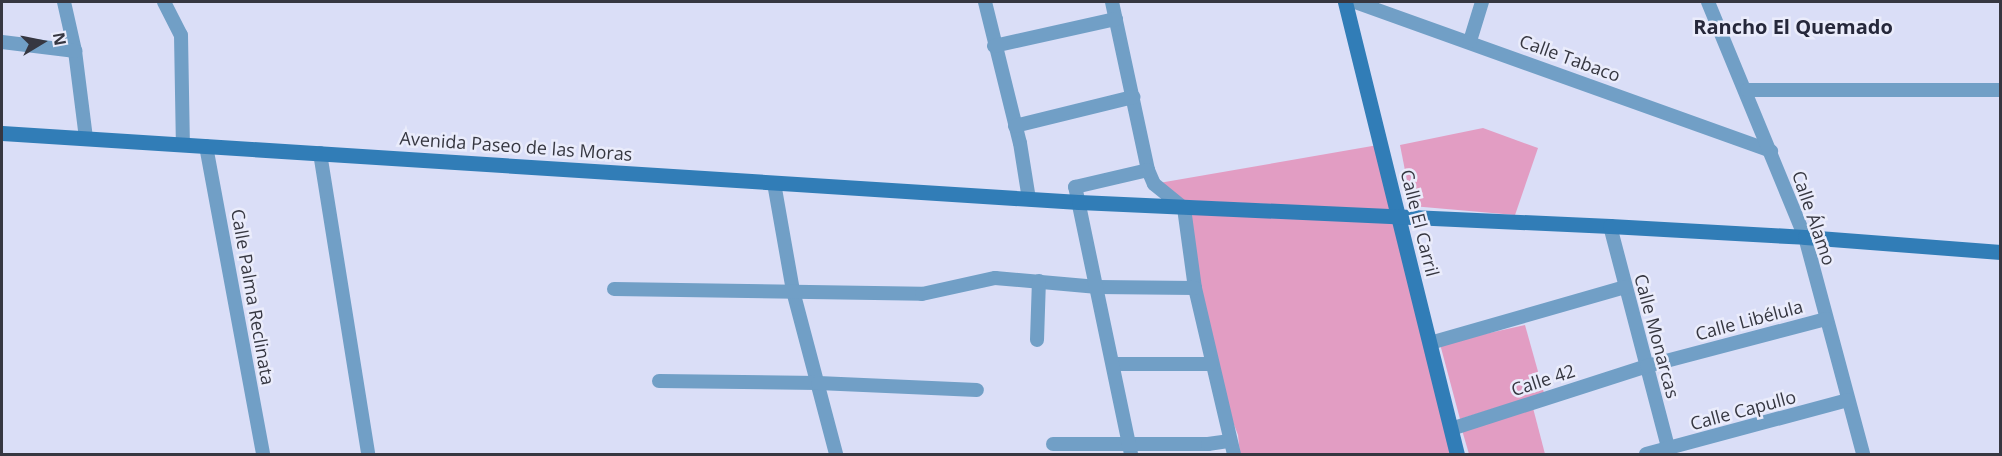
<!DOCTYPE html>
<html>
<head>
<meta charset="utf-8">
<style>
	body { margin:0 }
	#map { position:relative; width:2002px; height:456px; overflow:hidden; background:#dadef7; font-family:"Open Sans",sans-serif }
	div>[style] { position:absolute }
	.green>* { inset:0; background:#e29dc3 }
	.street>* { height:14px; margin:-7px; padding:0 7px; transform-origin:7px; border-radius:7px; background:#719fc6 }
	.secondary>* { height:15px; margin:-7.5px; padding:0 7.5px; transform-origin:7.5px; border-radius:7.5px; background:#317db7 }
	span { translate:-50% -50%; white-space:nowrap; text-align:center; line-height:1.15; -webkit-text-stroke:5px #eaecfb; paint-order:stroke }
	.street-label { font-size:18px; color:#363741 }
	.neighbourhood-label { font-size:20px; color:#26283b; font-weight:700 }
	.frame { position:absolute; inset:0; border:3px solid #363741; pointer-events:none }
	.north { position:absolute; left:12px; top:12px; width:60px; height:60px; -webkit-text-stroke:4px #eaecfb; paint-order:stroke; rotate:80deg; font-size:16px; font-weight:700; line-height:24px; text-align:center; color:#363741 }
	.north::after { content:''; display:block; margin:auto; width:21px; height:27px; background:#363741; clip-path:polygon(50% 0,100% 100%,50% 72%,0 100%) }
</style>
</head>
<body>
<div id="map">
	<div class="green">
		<div style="clip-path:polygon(1483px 128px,1538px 148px,1515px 215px,1412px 206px,1400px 145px)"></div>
		<div style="clip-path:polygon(1378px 145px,1395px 210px,1178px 200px,1159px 183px)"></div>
		<div style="clip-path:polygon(1182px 208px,1396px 220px,1456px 454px,1240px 454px,1238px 435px,1226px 404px)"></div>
		<div style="clip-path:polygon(1525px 325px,1544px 393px,1460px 419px,1440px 344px)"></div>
		<div style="clip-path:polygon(1533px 408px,1545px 454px,1469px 454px,1462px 430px)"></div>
	</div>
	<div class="street">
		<div style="left:64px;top:2px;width:50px;rotate:77.3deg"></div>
		<div style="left:75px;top:51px;width:88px;rotate:82.8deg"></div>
		<div style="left:164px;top:2px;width:37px;rotate:63deg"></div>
		<div style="left:181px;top:35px;width:110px;rotate:89deg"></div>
		<div style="left:985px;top:2px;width:145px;rotate:76.1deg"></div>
		<div style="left:1020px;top:143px;width:57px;rotate:80.9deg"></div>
		<div style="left:1112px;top:2px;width:172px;rotate:77.9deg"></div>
		<div style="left:1148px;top:170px;width:15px;rotate:67deg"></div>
		<div style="left:1154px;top:184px;width:38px;rotate:39deg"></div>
		<div style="left:1184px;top:208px;width:81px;rotate:82.2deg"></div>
		<div style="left:1195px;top:288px;width:171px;rotate:76.8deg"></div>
		<div style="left:1355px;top:2px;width:442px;rotate:19.7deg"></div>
		<div style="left:1708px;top:2px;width:254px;rotate:67.6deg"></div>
		<div style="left:1805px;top:237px;width:225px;rotate:75deg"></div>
		<div style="left:1470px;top:41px;width:41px;rotate:-72.9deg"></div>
		<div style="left:2px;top:42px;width:74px;rotate:7deg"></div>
		<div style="left:994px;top:46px;width:125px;rotate:-12.5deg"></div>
		<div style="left:1747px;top:90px;width:253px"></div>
		<div style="left:1015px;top:126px;width:122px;rotate:-13.8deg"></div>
		<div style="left:206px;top:146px;width:313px;rotate:79.5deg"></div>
		<div style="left:320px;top:153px;width:305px;rotate:80.9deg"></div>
		<div style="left:774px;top:183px;width:110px;rotate:80deg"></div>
		<div style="left:793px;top:291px;width:169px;rotate:75.2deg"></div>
		<div style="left:1610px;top:226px;width:236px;rotate:75.3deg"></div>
		<div style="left:614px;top:289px;width:308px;rotate:0.9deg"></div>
		<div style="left:922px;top:294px;width:75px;rotate:-12.4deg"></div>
		<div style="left:995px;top:278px;width:103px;rotate:5deg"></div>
		<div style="left:1098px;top:287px;width:97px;rotate:0.6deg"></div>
		<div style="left:1037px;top:340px;width:59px;rotate:-88.1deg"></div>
		<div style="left:1430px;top:343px;width:203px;rotate:-16deg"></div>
		<div style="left:1114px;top:364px;width:97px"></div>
		<div style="left:659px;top:381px;width:159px;rotate:0.7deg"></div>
		<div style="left:818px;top:383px;width:159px;rotate:2.5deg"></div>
		<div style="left:1451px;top:429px;width:206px;rotate:-17.8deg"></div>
		<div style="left:1647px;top:366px;width:185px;rotate:-14.7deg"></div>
		<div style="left:1053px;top:444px;width:155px"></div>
		<div style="left:1208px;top:444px;width:22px;rotate:-8deg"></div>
		<div style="left:1131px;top:454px;width:273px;rotate:-101.8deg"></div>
		<div style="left:1075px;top:187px;width:75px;rotate:-13.1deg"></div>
		<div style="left:1646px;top:454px;width:209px;rotate:-15deg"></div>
	</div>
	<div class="secondary">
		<div style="left:1345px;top:2px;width:466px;rotate:76.1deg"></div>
		<div style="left:2px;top:133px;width:1079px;rotate:3.67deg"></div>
		<div style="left:1079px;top:202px;width:532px;rotate:2.59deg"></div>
		<div style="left:1610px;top:226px;width:195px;rotate:3.2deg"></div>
		<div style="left:1805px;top:237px;width:196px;rotate:4.4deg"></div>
	</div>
	<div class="street-label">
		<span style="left:1570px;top:58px;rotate:20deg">Calle Tabaco</span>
		<span style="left:516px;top:146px;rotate:4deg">Avenida Paseo de las Moras</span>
		<span style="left:1814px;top:218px;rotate:71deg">Calle Álamo</span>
		<span style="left:1420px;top:223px;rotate:76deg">Calle El Carril</span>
		<span style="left:253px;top:297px;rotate:80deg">Calle Palma Reclinata</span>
		<span style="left:1749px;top:320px;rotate:-15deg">Calle Libélula</span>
		<span style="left:1657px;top:336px;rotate:75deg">Calle Monarcas</span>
		<span style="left:1543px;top:380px;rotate:-18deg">Calle 42</span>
		<span style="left:1743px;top:410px;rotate:-15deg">Calle Capullo</span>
	</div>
	<div class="neighbourhood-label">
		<span style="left:1793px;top:26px">Rancho El Quemado</span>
	</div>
	<div class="frame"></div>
	<div class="north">N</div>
</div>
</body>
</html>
